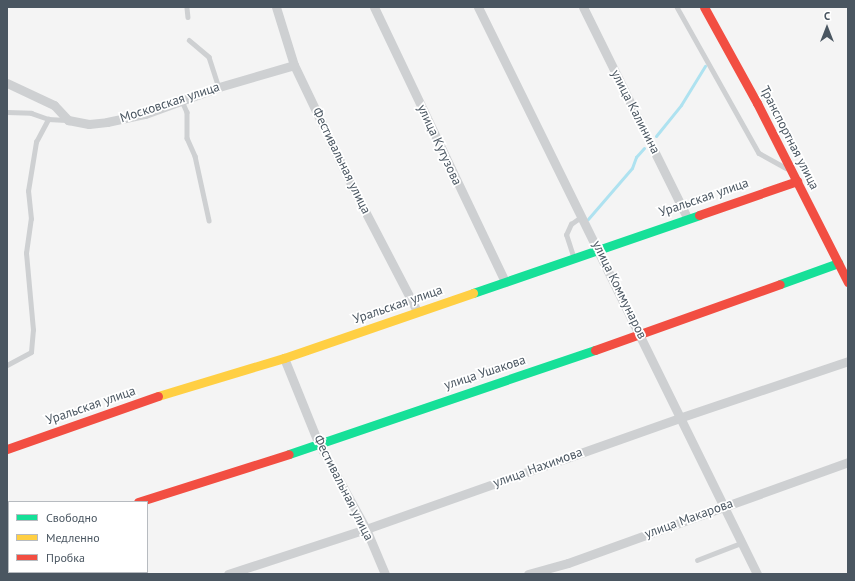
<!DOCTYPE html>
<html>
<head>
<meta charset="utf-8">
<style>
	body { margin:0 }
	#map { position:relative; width:855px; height:581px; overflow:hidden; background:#f4f4f4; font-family:"PT Sans",sans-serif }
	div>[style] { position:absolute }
	.stream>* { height:3px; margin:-1.5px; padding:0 1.5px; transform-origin:1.5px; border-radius:1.5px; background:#aee2f0 }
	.lane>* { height:4.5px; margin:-2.25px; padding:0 2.25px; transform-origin:2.25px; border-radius:2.25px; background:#ced0d2 }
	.street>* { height:9px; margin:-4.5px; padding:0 4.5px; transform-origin:4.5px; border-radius:4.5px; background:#ced0d2 }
	.fast>* { height:9px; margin:-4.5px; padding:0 4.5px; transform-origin:4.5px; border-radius:4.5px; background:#16e098 }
	.slow>* { height:9px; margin:-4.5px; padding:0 4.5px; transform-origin:4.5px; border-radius:4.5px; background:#ffcf43 }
	.jam>* { height:9px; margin:-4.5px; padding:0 4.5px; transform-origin:4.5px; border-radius:4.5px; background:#f24e42 }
	span { translate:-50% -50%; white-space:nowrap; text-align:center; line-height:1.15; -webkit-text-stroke:3.5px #fff; paint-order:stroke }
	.street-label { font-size:13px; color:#4a5661 }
	.frame { position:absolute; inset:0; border:8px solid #4a5661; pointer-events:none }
	.legend { position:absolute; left:8px; top:501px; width:140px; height:72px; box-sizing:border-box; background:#fff; border:1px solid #b7bbc0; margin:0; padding:5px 7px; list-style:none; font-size:12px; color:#4a5661 }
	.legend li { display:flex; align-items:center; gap:8px; height:20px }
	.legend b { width:20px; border:1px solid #b7bbc0 }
	.north { position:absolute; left:807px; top:8px; width:40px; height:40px; -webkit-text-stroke:3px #fff; paint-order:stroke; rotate:0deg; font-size:11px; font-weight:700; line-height:16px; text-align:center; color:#4a5661 }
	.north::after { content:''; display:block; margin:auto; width:14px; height:18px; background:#4a5661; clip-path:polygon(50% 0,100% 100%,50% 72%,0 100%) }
</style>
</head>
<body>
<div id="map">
	<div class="stream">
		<div style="left:656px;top:136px;width:40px;rotate:-51deg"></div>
		<div style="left:681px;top:105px;width:46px;rotate:-58.4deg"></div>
		<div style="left:588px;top:219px;width:67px;rotate:-49.2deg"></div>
		<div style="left:632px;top:168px;width:12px;rotate:-70deg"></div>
		<div style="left:636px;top:157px;width:12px;rotate:-48deg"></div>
	</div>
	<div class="lane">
		<div style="left:677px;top:7px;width:167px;rotate:60.7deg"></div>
		<div style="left:759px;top:153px;width:31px;rotate:29deg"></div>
		<div style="left:187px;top:8px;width:9px;rotate:84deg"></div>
		<div style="left:189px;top:40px;width:26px;rotate:40deg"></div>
		<div style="left:209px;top:57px;width:32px;rotate:72deg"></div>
		<div style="left:182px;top:101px;width:12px;rotate:66deg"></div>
		<div style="left:187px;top:112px;width:26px;rotate:90deg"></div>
		<div style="left:187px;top:138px;width:20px;rotate:66deg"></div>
		<div style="left:195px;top:156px;width:66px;rotate:77.7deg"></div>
		<div style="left:7px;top:112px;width:24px;rotate:2deg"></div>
		<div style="left:31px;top:113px;width:18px;rotate:19deg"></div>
		<div style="left:48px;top:119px;width:18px;rotate:3deg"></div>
		<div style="left:573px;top:256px;width:22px;rotate:-108deg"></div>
		<div style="left:566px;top:235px;width:12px;rotate:-66deg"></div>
		<div style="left:571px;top:224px;width:12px;rotate:-35deg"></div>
		<div style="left:7px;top:365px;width:27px;rotate:-28deg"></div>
		<div style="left:31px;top:352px;width:22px;rotate:-85deg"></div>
		<div style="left:33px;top:330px;width:77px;rotate:-95.2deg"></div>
		<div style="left:26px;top:253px;width:34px;rotate:-82deg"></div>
		<div style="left:31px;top:219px;width:28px;rotate:-96deg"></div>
		<div style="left:28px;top:191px;width:50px;rotate:-80.7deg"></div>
		<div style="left:36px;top:142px;width:26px;rotate:-62deg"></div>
		<div style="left:697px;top:560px;width:47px;rotate:-21.1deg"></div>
	</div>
	<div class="street">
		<div style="left:276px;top:7px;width:61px;rotate:72.8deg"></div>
		<div style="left:294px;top:65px;width:139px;rotate:64.4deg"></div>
		<div style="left:354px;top:190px;width:136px;rotate:62.5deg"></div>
		<div style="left:374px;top:7px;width:305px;rotate:64.5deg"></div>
		<div style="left:478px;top:7px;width:632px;rotate:63.8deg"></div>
		<div style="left:583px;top:7px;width:234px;rotate:63.7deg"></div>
		<div style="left:7px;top:83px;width:52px;rotate:25.1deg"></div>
		<div style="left:54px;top:105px;width:21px;rotate:47deg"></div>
		<div style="left:68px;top:120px;width:21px;rotate:11deg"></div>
		<div style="left:89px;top:124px;width:18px;rotate:-6deg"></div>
		<div style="left:107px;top:122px;width:39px;rotate:-12deg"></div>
		<div style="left:145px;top:114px;width:79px;rotate:-20deg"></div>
		<div style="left:219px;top:87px;width:78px;rotate:-16.3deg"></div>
		<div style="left:284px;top:358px;width:91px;rotate:68deg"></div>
		<div style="left:318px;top:442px;width:99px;rotate:61.1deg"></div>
		<div style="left:366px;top:529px;width:49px;rotate:67.1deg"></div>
		<div style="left:7px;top:547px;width:2px;rotate:-27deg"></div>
		<div style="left:228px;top:574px;width:145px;rotate:-18.1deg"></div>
		<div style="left:366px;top:529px;width:332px;rotate:-19.5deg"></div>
		<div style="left:679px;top:418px;width:178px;rotate:-18.6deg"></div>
		<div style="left:528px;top:574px;width:41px;rotate:-15.4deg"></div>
		<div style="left:568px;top:563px;width:298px;rotate:-19.8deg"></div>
	</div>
	<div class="fast">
		<div style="left:780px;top:284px;width:62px;rotate:-19.9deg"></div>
		<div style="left:473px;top:293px;width:239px;rotate:-19deg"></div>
		<div style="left:289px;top:454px;width:323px;rotate:-18.8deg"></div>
	</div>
	<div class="slow">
		<div style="left:158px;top:396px;width:132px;rotate:-16.8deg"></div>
		<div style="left:284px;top:358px;width:200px;rotate:-19deg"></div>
	</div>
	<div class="jam">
		<div style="left:704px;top:7px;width:110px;rotate:61.1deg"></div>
		<div style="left:757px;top:103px;width:201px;rotate:63.1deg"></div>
		<div style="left:699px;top:215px;width:104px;rotate:-19.1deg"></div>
		<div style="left:595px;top:350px;width:196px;rotate:-19.6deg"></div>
		<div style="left:7px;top:449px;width:160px;rotate:-19.3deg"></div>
		<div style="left:138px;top:502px;width:158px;rotate:-17.6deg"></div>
	</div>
	<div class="street-label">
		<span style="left:170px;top:103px;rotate:-18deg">Московская улица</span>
		<span style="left:635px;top:112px;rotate:63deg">улица Калинина</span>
		<span style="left:789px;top:138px;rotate:63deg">Транспортная улица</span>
		<span style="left:439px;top:145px;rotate:65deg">улица Кутузова</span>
		<span style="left:341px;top:161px;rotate:64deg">Фестивальная улица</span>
		<span style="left:704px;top:198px;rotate:-19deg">Уральская улица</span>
		<span style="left:619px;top:290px;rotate:64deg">улица Коммунаров</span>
		<span style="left:398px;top:305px;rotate:-19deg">Уральская улица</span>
		<span style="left:485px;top:373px;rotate:-18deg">улица Ушакова</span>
		<span style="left:91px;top:406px;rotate:-19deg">Уральская улица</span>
		<span style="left:538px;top:468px;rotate:-20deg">улица Нахимова</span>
		<span style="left:343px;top:488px;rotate:63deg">Фестивальная улица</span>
		<span style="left:689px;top:519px;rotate:-20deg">улица Макарова</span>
	</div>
	<div class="frame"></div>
	<ul class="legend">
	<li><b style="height:5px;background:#16e098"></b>Свободно</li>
	<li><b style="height:5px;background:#ffcf43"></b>Медленно</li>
	<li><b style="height:5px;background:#f24e42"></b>Пробка</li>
	</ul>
	<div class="north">С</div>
</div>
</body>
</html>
